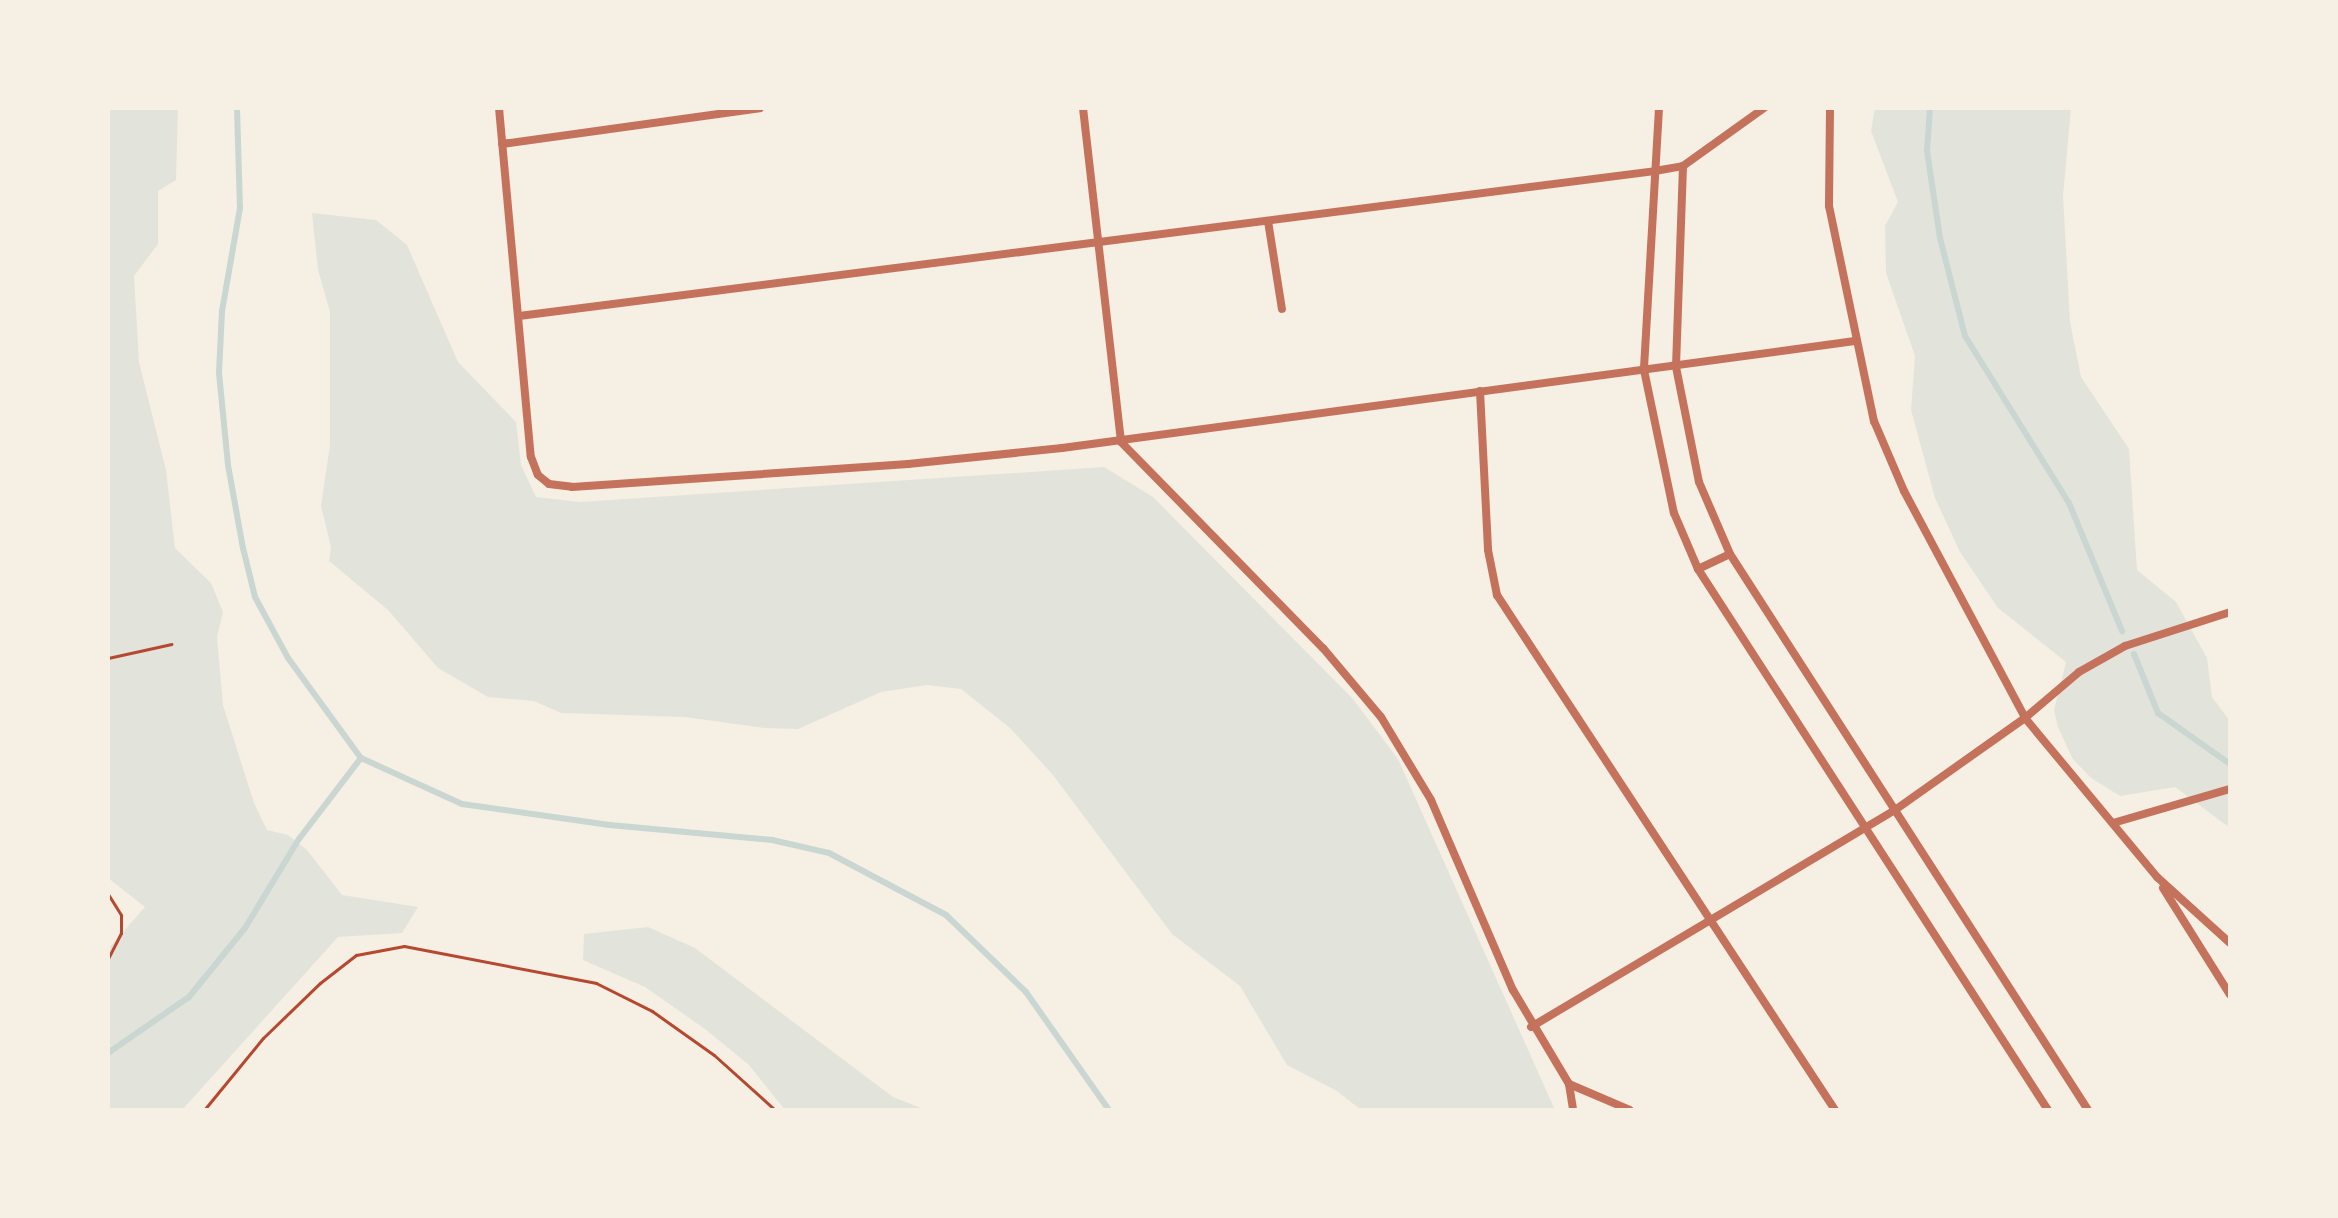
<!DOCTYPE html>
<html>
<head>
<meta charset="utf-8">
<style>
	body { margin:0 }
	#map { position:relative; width:2338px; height:1218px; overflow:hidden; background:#f6efe4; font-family:"Open Sans",sans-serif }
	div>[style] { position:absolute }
	.green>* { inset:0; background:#e2e4dc }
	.stream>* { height:6px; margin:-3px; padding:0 3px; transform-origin:3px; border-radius:3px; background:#c9d6d2 }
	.path>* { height:3px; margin:-1.5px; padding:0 1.5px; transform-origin:1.5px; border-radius:1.5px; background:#b5482f }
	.minor>* { height:8px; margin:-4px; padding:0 4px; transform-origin:4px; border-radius:4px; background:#c5725c }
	span { translate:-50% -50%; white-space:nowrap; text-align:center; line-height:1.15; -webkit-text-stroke:8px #f6efe4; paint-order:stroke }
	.frame { position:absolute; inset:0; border:110px solid #f6efe4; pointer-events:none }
</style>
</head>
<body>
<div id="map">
	<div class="green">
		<div style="clip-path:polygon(108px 108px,178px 108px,176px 180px,158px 191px,158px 244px,134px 276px,139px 362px,166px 470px,175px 548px,211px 583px,223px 612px,217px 637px,223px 705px,254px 803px,267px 830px,288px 835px,307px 850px,342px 895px,418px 907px,402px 933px,338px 937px,182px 1110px,108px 1110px,108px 949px,145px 907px,108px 878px)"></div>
		<div style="clip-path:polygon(1875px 108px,2071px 108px,2063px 196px,2070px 322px,2081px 377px,2129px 449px,2137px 570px,2176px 602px,2207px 658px,2212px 697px,2230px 721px,2230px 828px,2175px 787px,2120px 796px,2091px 778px,2072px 758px,2058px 727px,2054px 710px,2066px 662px,1998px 608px,1960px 552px,1935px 498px,1911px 410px,1915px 356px,1886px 273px,1885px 226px,1898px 202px,1871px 131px)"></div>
		<div style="clip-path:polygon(312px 213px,376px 220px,407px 245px,458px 362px,516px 422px,521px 465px,536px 497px,580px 502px,1104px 467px,1153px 497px,1353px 699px,1398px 759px,1555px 1110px,1361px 1110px,1337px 1091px,1287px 1065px,1240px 986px,1172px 934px,1053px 775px,1010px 728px,961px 689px,927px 685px,881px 692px,798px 729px,764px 728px,685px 717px,561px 713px,534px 701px,488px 697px,438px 668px,388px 610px,329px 561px,331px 547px,321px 506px,330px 445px,330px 312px,318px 270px)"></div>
		<div style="clip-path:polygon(648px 927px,695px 948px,893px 1097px,926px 1110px,785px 1110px,749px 1065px,705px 1029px,645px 987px,583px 960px,584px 934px)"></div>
	</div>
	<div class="stream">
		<div style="left:237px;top:108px;width:100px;rotate:88.3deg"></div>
		<div style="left:240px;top:208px;width:105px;rotate:99.9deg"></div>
		<div style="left:222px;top:311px;width:62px;rotate:92.8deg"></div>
		<div style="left:219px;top:373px;width:92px;rotate:84.4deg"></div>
		<div style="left:228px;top:465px;width:84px;rotate:79.8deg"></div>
		<div style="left:243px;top:548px;width:50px;rotate:76.2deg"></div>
		<div style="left:255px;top:597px;width:69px;rotate:61.6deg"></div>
		<div style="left:288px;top:658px;width:124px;rotate:53.9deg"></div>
		<div style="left:361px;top:758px;width:111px;rotate:24.5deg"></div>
		<div style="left:462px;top:804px;width:149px;rotate:8.1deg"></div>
		<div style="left:610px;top:825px;width:163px;rotate:5.3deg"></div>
		<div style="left:772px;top:840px;width:58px;rotate:12.8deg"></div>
		<div style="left:829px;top:853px;width:132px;rotate:27.9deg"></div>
		<div style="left:946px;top:915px;width:111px;rotate:43.9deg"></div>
		<div style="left:1026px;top:992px;width:144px;rotate:54.9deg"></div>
		<div style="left:1930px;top:108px;width:43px;rotate:94deg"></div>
		<div style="left:1927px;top:151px;width:88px;rotate:81.5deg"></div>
		<div style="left:1940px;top:238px;width:101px;rotate:75.7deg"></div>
		<div style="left:1965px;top:336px;width:197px;rotate:58.1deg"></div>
		<div style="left:2069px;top:503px;width:139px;rotate:67.5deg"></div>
		<div style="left:2134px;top:654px;width:64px;rotate:67.9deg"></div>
		<div style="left:2158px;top:713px;width:88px;rotate:35.3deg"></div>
		<div style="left:108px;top:1053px;width:98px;rotate:-34.7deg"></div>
		<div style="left:189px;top:997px;width:89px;rotate:-50.9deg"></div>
		<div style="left:245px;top:928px;width:104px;rotate:-58.8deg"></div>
		<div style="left:299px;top:839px;width:102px;rotate:-52.6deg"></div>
	</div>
	<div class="path">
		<div style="left:108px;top:658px;width:65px;rotate:-12.5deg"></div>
		<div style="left:108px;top:894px;width:25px;rotate:58deg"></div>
		<div style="left:121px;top:915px;width:18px;rotate:90deg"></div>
		<div style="left:121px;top:933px;width:29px;rotate:117deg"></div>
		<div style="left:204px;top:1110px;width:93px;rotate:-50.7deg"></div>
		<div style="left:263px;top:1038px;width:79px;rotate:-44deg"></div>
		<div style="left:320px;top:983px;width:46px;rotate:-37.9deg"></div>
		<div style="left:356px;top:955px;width:49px;rotate:-10.6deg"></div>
		<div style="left:404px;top:946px;width:196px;rotate:10.9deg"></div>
		<div style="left:596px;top:983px;width:63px;rotate:26.6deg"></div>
		<div style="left:652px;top:1011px;width:76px;rotate:35.4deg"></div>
		<div style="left:714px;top:1055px;width:82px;rotate:42deg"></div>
	</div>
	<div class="minor">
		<div style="left:499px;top:108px;width:350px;rotate:84.8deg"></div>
		<div style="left:531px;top:457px;width:19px;rotate:69deg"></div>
		<div style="left:538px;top:475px;width:14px;rotate:39deg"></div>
		<div style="left:549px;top:484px;width:23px;rotate:7deg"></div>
		<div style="left:572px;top:487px;width:337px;rotate:-3.9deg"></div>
		<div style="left:908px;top:464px;width:155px;rotate:-5.9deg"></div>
		<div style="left:1062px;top:448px;width:800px;rotate:-7.68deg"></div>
		<div style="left:1083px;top:108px;width:336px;rotate:83.5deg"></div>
		<div style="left:1121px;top:442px;width:289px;rotate:45.6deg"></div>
		<div style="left:1323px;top:648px;width:90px;rotate:50deg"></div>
		<div style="left:1381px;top:717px;width:97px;rotate:58.9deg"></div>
		<div style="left:1431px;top:800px;width:207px;rotate:66.7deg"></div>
		<div style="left:1513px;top:990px;width:109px;rotate:59.2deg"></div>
		<div style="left:1569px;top:1084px;width:26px;rotate:81deg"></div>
		<div style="left:1659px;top:108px;width:262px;rotate:93.3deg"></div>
		<div style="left:1644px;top:370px;width:146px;rotate:78.2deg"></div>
		<div style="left:1674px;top:513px;width:61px;rotate:66.8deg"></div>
		<div style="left:1698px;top:569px;width:644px;rotate:57.1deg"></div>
		<div style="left:1830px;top:108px;width:98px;rotate:90.6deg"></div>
		<div style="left:1829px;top:206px;width:220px;rotate:78.2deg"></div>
		<div style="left:1874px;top:421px;width:76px;rotate:66.8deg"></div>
		<div style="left:1904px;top:491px;width:257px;rotate:61.9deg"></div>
		<div style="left:2025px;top:718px;width:207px;rotate:50.3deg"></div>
		<div style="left:2157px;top:877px;width:98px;rotate:42.1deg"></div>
		<div style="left:502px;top:144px;width:260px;rotate:-7.9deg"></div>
		<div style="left:1683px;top:166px;width:201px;rotate:92deg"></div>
		<div style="left:1676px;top:367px;width:117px;rotate:78.7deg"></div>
		<div style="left:1699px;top:482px;width:78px;rotate:66.7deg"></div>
		<div style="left:1730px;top:554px;width:661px;rotate:57.22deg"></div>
		<div style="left:1268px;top:221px;width:89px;rotate:81deg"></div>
		<div style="left:519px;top:316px;width:1145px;rotate:-7.27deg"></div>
		<div style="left:1655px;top:171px;width:28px;rotate:-10deg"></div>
		<div style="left:1683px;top:166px;width:100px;rotate:-35.6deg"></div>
		<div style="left:1480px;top:391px;width:159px;rotate:87.1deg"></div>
		<div style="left:1488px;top:550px;width:46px;rotate:78.7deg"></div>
		<div style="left:1497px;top:595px;width:616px;rotate:56.72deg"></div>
		<div style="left:1698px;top:569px;width:35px;rotate:-25deg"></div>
		<div style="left:2113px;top:823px;width:122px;rotate:-16.2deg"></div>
		<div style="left:2163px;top:888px;width:126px;rotate:57.9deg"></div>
		<div style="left:1531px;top:1027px;width:424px;rotate:-30.8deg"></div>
		<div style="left:1895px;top:810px;width:159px;rotate:-35.3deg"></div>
		<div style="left:2025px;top:718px;width:71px;rotate:-40.4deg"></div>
		<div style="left:2079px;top:672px;width:53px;rotate:-29.5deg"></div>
		<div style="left:2125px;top:646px;width:110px;rotate:-17.9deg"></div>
		<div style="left:1569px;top:1084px;width:66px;rotate:23.1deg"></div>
	</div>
	<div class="frame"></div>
</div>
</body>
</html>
